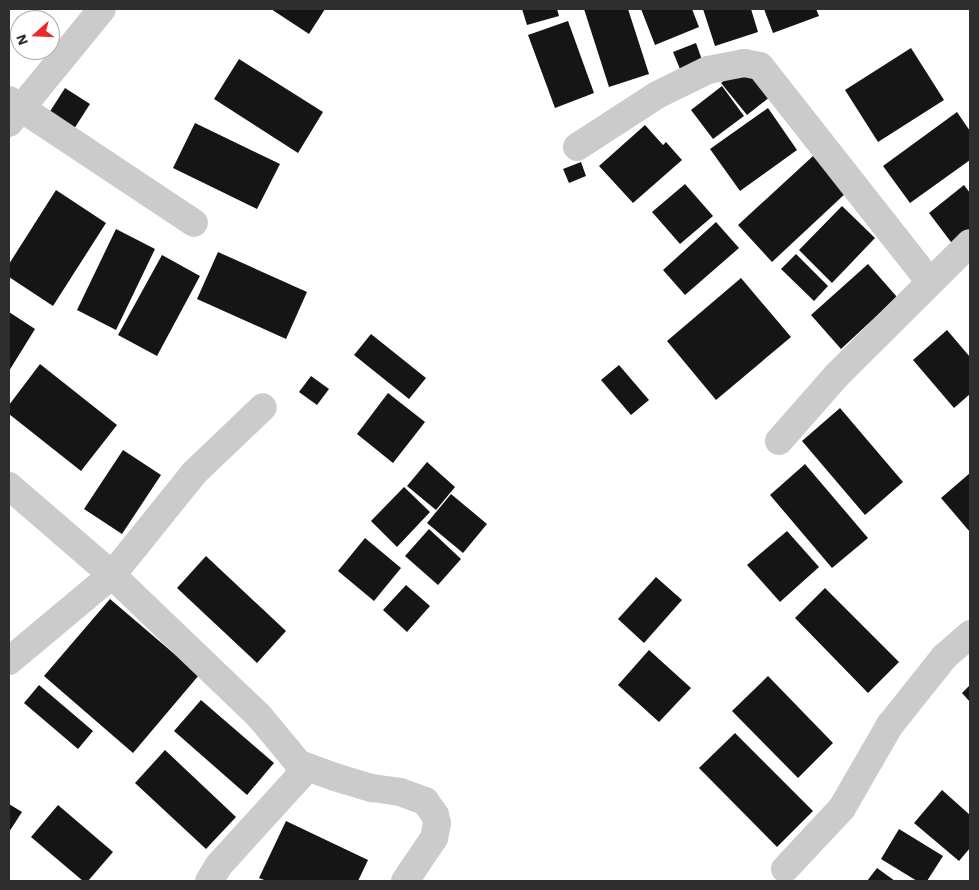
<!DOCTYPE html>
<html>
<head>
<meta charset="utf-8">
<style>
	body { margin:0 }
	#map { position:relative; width:979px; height:890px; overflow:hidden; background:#fff; font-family:"Work Sans",sans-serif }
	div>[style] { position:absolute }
	.building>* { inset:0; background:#151515 }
	.minor>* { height:28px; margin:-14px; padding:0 14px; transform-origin:14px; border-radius:14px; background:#cbcbcb }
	span { translate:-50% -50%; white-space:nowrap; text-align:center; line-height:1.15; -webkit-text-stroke:5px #fff; paint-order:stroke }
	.frame { position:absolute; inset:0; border:10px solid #2e2e2e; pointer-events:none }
	.north { position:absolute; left:10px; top:10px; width:50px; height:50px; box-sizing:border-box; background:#fff; border:1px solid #ababab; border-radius:50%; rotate:250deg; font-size:14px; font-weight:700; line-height:20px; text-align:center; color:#2e2e2e }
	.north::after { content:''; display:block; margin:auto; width:18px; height:22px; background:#ec2a2d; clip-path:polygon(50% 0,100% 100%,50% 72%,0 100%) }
</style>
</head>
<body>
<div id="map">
	<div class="building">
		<div style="clip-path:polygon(271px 9px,325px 9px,309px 34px)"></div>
		<div style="clip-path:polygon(522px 9px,557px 9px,559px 16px,527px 25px)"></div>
		<div style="clip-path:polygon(584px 9px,628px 9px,649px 74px,609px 87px)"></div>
		<div style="clip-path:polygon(641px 9px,692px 9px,699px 27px,655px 45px)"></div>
		<div style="clip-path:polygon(703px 9px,751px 9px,758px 32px,715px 46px)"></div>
		<div style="clip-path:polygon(764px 9px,816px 9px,819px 16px,773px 33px)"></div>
		<div style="clip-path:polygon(568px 21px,594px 93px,555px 108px,528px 35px)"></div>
		<div style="clip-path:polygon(696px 43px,702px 60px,680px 69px,673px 52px)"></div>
		<div style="clip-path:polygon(911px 48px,944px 100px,878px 142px,845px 90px)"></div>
		<div style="clip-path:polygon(239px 59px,323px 112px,298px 153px,214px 99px)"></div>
		<div style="clip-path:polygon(746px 63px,771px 96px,747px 115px,721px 83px)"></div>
		<div style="clip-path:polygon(722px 86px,744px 116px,713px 139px,691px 110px)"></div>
		<div style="clip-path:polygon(65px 88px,90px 104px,74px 129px,49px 113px)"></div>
		<div style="clip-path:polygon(768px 108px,797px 150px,740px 191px,710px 149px)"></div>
		<div style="clip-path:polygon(957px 112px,970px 131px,970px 160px,910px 203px,883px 166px)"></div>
		<div style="clip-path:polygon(195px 123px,280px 164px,257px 209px,173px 168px)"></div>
		<div style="clip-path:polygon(645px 125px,663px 145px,666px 142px,682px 160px,633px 203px,599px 166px)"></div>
		<div style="clip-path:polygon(813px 156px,847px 192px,772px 262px,738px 225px)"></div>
		<div style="clip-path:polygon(581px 162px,586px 176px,569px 183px,563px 169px)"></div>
		<div style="clip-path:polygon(685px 184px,713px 216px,680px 244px,652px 212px)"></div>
		<div style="clip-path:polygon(964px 185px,970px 193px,970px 233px,954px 246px,929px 213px)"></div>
		<div style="clip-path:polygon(56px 190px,106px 223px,53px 306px,9px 277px,9px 264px)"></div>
		<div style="clip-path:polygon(842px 206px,875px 238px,832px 283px,799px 250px)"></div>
		<div style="clip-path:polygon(716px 222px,739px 248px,685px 295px,663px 270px)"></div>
		<div style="clip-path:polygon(116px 229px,155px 249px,116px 330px,77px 310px)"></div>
		<div style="clip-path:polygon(218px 252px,307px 292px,286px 339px,197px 299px)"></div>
		<div style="clip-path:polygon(796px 254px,828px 286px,814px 301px,781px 269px)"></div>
		<div style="clip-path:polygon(162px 255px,200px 276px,157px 356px,118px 335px)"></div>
		<div style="clip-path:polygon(868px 264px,897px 297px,841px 349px,811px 315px)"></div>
		<div style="clip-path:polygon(741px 278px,791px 337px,716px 400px,667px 341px)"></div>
		<div style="clip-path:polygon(9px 312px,35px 329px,9px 371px)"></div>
		<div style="clip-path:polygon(947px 330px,970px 357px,970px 394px,954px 408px,913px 360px)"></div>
		<div style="clip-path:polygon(371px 334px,426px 378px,409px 399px,354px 355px)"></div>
		<div style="clip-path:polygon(40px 364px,117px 425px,81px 471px,9px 414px,9px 405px)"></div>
		<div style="clip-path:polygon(619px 365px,649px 400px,631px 415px,601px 380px)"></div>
		<div style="clip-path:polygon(311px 376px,329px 389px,317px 405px,299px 392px)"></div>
		<div style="clip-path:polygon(388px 393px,425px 422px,393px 463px,357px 434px)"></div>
		<div style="clip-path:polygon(840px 408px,903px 482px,865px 515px,802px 441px)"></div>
		<div style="clip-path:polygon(123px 450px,161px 475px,122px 534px,84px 509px)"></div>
		<div style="clip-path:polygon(427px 462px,455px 487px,436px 510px,407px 486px)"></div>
		<div style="clip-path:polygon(805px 464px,868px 538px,832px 568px,770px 495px)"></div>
		<div style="clip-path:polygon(970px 473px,970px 532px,941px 498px)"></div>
		<div style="clip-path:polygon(404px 487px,430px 512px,397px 547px,371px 521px)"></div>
		<div style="clip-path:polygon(451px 494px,487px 524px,463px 553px,427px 523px)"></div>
		<div style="clip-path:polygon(429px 529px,461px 559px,438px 585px,405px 556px)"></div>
		<div style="clip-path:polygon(787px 531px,819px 567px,780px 602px,747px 565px)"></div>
		<div style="clip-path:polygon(365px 538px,401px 568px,374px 601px,338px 571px)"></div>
		<div style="clip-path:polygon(206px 556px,286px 631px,257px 663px,177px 588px)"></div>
		<div style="clip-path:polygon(656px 577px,682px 600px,644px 643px,618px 619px)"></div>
		<div style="clip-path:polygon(406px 585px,430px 606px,407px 632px,383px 610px)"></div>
		<div style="clip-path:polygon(825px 588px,899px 662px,868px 693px,795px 618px)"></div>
		<div style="clip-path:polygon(110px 599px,199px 675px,133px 753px,44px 676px)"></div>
		<div style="clip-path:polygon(649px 650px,691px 688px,659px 722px,618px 685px)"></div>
		<div style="clip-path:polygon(768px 676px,833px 743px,798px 778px,732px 711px)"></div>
		<div style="clip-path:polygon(39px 685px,93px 731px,78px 749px,24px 703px)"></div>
		<div style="clip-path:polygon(970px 685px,970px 702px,962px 693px)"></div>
		<div style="clip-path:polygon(201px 700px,274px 763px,247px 795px,174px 731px)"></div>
		<div style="clip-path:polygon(735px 733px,813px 811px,777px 847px,699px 768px)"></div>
		<div style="clip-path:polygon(165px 750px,236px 817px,206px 849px,135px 783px)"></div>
		<div style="clip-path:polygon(942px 790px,970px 815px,970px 848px,959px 861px,914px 823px)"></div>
		<div style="clip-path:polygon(9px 804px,22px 812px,9px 832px)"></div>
		<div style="clip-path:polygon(58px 805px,113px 852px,88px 881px,83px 881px,31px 837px)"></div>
		<div style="clip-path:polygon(286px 821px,368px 860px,358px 881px,267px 881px,259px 878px)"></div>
		<div style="clip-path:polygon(899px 829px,943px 856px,927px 881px,917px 881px,881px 859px)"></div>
		<div style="clip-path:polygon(877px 868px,895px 881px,867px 881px)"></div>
	</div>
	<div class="minor">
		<div style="left:9px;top:100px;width:222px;rotate:33.6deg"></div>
		<div style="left:9px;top:123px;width:147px;rotate:-50.8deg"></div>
		<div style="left:577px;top:147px;width:95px;rotate:-33deg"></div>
		<div style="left:657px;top:95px;width:57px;rotate:-26.1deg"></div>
		<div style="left:708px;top:70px;width:37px;rotate:-11deg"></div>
		<div style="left:744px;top:63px;width:16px;rotate:11deg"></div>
		<div style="left:760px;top:66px;width:275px;rotate:51.8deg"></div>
		<div style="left:779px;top:441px;width:88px;rotate:-48.7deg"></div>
		<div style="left:837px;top:375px;width:187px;rotate:-44.8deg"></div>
		<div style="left:9px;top:486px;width:136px;rotate:40.8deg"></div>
		<div style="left:112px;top:575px;width:204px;rotate:43.8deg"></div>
		<div style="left:259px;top:716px;width:62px;rotate:50.2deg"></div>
		<div style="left:299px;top:764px;width:12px;rotate:85deg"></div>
		<div style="left:300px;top:776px;width:120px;rotate:132.3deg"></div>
		<div style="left:219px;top:865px;width:19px;rotate:122deg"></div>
		<div style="left:9px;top:661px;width:134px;rotate:-39.9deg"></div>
		<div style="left:112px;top:575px;width:131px;rotate:-51.2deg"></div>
		<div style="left:194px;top:473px;width:95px;rotate:-43.7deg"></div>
		<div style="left:299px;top:764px;width:38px;rotate:20deg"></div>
		<div style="left:335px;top:777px;width:39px;rotate:17deg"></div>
		<div style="left:372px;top:788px;width:28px;rotate:8deg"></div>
		<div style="left:400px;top:792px;width:27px;rotate:20deg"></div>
		<div style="left:425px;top:801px;width:17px;rotate:54deg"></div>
		<div style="left:435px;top:815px;width:8px;rotate:76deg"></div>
		<div style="left:437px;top:823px;width:15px;rotate:101deg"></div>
		<div style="left:434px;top:838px;width:52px;rotate:124deg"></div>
		<div style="left:785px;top:869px;width:83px;rotate:-46.9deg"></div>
		<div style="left:842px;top:808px;width:96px;rotate:-60deg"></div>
		<div style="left:890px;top:725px;width:87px;rotate:-51.5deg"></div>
		<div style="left:944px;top:657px;width:35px;rotate:-41deg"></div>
	</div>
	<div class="frame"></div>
	<div class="north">N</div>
</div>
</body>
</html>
